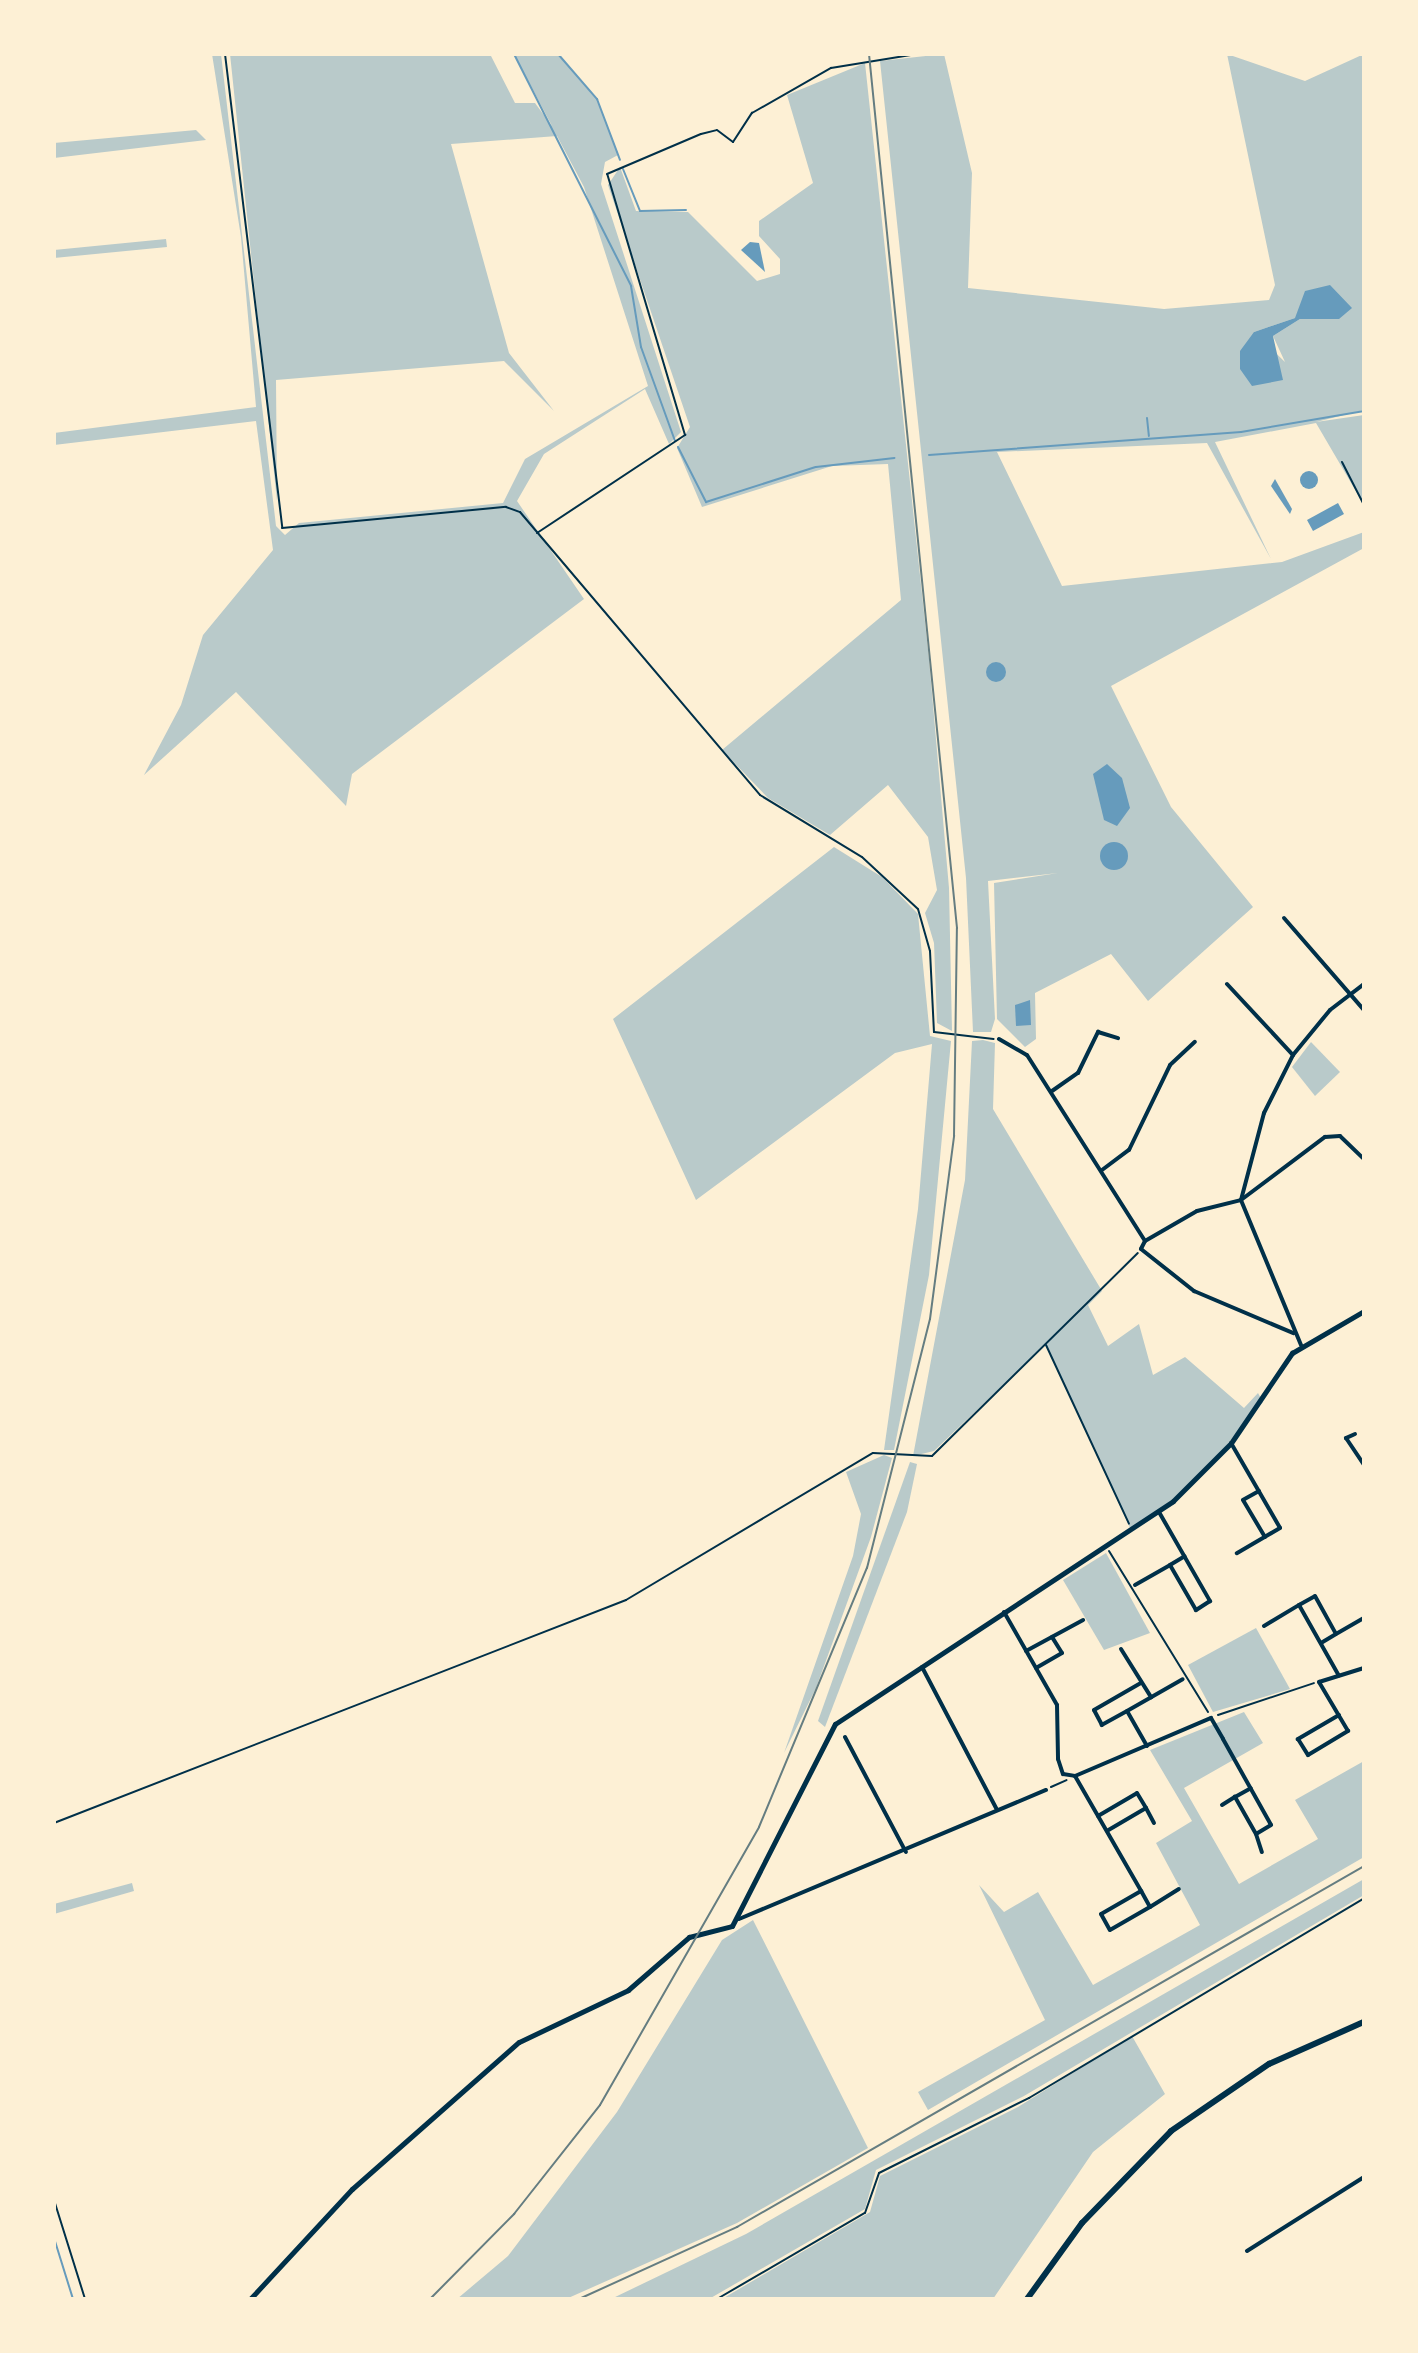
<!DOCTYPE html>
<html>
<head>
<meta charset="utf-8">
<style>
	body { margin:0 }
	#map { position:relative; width:1418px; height:2353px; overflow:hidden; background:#fdf0d5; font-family:"PT Sans",sans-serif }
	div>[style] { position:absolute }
	.green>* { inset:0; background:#b9caca }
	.water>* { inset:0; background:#669bbc }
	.round { border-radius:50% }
	.stream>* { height:2px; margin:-1px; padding:0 1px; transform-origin:1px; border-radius:1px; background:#669bbc }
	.path>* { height:2px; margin:-1px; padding:0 1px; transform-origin:1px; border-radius:1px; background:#003049 }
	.service>* { height:2px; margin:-1px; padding:0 1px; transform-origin:1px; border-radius:1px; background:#003049 }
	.minor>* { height:4px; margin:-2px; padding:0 2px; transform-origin:2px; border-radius:2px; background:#003049 }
	.tertiary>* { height:5px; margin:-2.5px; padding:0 2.5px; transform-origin:2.5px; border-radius:2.5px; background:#003049 }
	.primary>* { height:6px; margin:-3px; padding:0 3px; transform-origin:3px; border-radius:3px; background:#003049 }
	.rail>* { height:2px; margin:-1px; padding:0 1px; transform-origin:1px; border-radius:1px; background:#657d81 }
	span { translate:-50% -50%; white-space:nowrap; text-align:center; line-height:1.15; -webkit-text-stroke:6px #fdf0d5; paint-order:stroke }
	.frame { position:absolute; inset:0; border:56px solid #fdf0d5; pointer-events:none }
</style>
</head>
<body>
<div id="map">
	<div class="green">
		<div style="clip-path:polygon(212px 54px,221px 54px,276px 526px,285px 535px,299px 523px,503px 503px,525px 459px,648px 386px,584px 187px,557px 136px,451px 144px,509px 353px,554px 411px,504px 361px,276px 380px,277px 501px,230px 54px,490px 54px,515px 103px,535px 103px,552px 126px,514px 54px,558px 54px,597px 99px,618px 155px,605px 162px,601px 184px,681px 432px,669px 444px,645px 389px,544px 454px,517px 501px,584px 599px,352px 774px,346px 806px,236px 692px,144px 775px,181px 705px,203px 635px,273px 550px,256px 421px,54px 445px,54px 433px,256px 407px,241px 237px)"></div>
		<div style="clip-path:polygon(evenodd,944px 54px,972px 173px,968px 288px,1164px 309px,1269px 300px,1275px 285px,1227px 54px,1305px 81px,1364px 54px,1364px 410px,1316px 422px,1364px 415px,1364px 505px,1316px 423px,1215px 442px,1271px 559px,1207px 443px,997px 452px,1062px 586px,1282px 562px,1364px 532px,1364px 548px,1111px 686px,1171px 807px,1253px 907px,1148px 1001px,1111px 954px,1035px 993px,1036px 1039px,1025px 1047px,997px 1019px,994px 883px,1058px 873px,988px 881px,995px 1019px,991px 1032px,973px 1032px,966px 878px,880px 61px,944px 54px,1295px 318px,1339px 319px,1300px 319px,1273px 336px,1285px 362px,1254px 332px,1295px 318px)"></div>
		<div style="clip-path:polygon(865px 63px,929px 659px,949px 888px,952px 1031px,937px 1023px,934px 943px,925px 913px,937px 890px,928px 837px,888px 785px,830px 835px,768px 798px,722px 750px,901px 600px,888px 464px,832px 466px,702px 507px,677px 448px,690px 427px,608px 185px,620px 167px,636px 211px,688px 212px,757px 281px,780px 274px,780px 259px,759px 236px,759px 221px,813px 183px,787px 95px)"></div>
		<div style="clip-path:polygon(196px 130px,206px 140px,54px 158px,54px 143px)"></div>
		<div style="clip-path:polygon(166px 239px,167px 247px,54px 258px,54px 250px)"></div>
		<div style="clip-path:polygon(834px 847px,882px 877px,918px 914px,930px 1036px,951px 1041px,929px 1275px,894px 1450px,884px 1450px,918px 1209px,932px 1044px,895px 1053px,696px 1200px,613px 1019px)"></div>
		<div style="clip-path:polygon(983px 1040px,995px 1043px,993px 1109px,1102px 1291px,1088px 1305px,1108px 1346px,1139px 1324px,1153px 1375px,1185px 1357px,1244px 1408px,1258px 1393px,1263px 1402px,1194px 1484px,1131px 1530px,1046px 1344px,934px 1451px,913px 1456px,965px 1180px,972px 1041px)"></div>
		<div style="clip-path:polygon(1311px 1042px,1340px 1072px,1315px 1096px,1292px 1067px)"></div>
		<div style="clip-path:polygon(884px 1455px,892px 1458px,871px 1537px,816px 1688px,784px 1753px,853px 1556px,861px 1514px,846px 1472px)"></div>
		<div style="clip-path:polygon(910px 1462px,917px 1464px,907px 1512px,825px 1727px,818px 1721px)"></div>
		<div style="clip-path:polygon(1106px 1553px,1150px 1633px,1104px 1650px,1063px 1580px)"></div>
		<div style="clip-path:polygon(1256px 1628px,1290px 1689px,1213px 1712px,1188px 1665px)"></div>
		<div style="clip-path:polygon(1244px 1712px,1263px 1743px,1184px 1788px,1239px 1884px,1318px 1839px,1295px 1800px,1364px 1761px,1364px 1857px,928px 2110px,918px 2092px,1045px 2020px,979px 1885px,1004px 1912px,1038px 1892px,1093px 1985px,1200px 1925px,1156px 1843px,1192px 1821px,1150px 1750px)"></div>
		<div style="clip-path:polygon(1364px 1879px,1364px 1895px,1024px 2096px,876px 2170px,865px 2209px,709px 2299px,611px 2299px,746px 2234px)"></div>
		<div style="clip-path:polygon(132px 1883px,134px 1891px,54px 1914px,54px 1904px)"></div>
		<div style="clip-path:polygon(753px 1920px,868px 2148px,737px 2223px,566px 2299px,457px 2299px,508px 2256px,617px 2112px,722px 1940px)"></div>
		<div style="clip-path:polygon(1132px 2036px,1165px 2094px,1093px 2152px,993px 2299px,722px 2299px,870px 2212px,880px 2176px,1018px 2107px)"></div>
	</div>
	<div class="water">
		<div style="clip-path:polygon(750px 242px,759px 243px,765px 272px,741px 250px)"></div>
		<div style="clip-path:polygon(1330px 285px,1352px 308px,1339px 319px,1300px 319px,1273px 336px,1283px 380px,1252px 386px,1240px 369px,1240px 351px,1254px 332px,1295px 318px,1305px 291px)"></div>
		<div class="round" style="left:1300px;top:471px;width:18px;height:18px"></div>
		<div style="clip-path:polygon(1275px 479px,1292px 509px,1290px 514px,1271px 486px)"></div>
		<div style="clip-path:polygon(1338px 503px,1344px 514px,1313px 531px,1307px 520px)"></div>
		<div class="round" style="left:986px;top:662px;width:20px;height:20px"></div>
		<div style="clip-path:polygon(1107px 764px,1122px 778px,1130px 808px,1117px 826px,1104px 820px,1093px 774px)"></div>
		<div class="round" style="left:1100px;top:842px;width:28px;height:28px"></div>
		<div style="clip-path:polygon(1030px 1000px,1031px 1025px,1016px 1026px,1015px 1005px)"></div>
	</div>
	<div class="stream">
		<div style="left:514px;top:54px;width:260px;rotate:63.2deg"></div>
		<div style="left:631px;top:286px;width:62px;rotate:80.7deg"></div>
		<div style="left:641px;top:347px;width:100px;rotate:70.1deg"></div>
		<div style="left:558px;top:54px;width:60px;rotate:49.1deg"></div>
		<div style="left:597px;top:99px;width:65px;rotate:69.3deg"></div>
		<div style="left:623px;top:169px;width:45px;rotate:68deg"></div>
		<div style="left:640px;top:211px;width:46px;rotate:-1.2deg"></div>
		<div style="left:1147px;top:418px;width:18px;rotate:84deg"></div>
		<div style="left:678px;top:447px;width:62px;rotate:63deg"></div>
		<div style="left:706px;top:502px;width:115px;rotate:-17.7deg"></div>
		<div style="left:816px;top:467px;width:79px;rotate:-6.6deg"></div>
		<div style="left:929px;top:455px;width:313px;rotate:-4.2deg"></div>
		<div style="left:1241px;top:432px;width:125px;rotate:-9.7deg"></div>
		<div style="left:54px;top:2238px;width:64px;rotate:72.7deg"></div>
	</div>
	<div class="path">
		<div style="left:225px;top:54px;width:477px;rotate:83.1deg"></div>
		<div style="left:282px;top:528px;width:225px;rotate:-5.4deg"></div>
		<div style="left:506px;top:507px;width:15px;rotate:20deg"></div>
		<div style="left:520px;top:512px;width:371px;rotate:49.7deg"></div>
		<div style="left:760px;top:795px;width:119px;rotate:31.3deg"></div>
		<div style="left:862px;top:857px;width:76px;rotate:42.9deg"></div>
		<div style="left:918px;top:909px;width:44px;rotate:74.1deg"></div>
		<div style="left:930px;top:951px;width:81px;rotate:87.2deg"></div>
		<div style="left:934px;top:1032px;width:60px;rotate:6.7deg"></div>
		<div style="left:537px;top:533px;width:178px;rotate:-33.5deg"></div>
		<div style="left:685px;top:435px;width:272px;rotate:-106.6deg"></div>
		<div style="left:607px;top:174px;width:102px;rotate:-23.1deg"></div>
		<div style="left:701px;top:134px;width:16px;rotate:-14deg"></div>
		<div style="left:717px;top:130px;width:20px;rotate:37deg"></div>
		<div style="left:733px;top:142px;width:35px;rotate:-57deg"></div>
		<div style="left:752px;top:113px;width:91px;rotate:-29.7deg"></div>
		<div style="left:831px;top:68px;width:87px;rotate:-9.2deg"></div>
		<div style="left:1046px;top:1345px;width:197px;rotate:65.1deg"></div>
		<div style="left:1109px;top:1551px;width:189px;rotate:58.4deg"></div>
		<div style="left:1218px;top:1715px;width:101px;rotate:-18.4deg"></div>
		<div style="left:1051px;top:1787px;width:17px;rotate:-24deg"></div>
		<div style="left:54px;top:1823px;width:614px;rotate:-21.3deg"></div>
		<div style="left:626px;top:1600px;width:287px;rotate:-30.8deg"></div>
		<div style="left:873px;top:1453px;width:59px;rotate:2.9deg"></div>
		<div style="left:932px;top:1456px;width:289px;rotate:-44.6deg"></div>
		<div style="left:54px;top:2200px;width:104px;rotate:72.6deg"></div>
		<div style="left:717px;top:2299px;width:171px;rotate:-30.2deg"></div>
		<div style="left:865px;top:2213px;width:42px;rotate:-70.7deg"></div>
		<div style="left:879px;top:2173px;width:168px;rotate:-26.6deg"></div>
		<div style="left:1029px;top:2098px;width:390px;rotate:-30.8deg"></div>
	</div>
	<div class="service">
		<div style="left:1342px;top:462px;width:48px;rotate:62.9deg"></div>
		<div style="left:1187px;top:2299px;width:11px"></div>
	</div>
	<div class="minor">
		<div style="left:1284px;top:918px;width:122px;rotate:49deg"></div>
		<div style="left:1227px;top:984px;width:97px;rotate:47.1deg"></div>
		<div style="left:999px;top:1039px;width:32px;rotate:30deg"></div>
		<div style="left:1027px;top:1055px;width:220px;rotate:57.6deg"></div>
		<div style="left:1052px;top:1091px;width:32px;rotate:-35deg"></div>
		<div style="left:1078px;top:1073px;width:46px;rotate:-64deg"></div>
		<div style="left:1098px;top:1032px;width:21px;rotate:17deg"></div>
		<div style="left:1102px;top:1170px;width:34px;rotate:-37deg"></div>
		<div style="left:1129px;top:1150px;width:94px;rotate:-64.2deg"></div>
		<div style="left:1170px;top:1065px;width:34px;rotate:-43deg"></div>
		<div style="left:1145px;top:1241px;width:60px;rotate:-30deg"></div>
		<div style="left:1197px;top:1211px;width:45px;rotate:-14deg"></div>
		<div style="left:1241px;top:1200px;width:105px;rotate:-36.9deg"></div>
		<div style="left:1325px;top:1137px;width:15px;rotate:-4deg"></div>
		<div style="left:1340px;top:1136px;width:33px;rotate:44deg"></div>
		<div style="left:1145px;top:1241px;width:9px;rotate:117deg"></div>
		<div style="left:1141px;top:1249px;width:68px;rotate:38.4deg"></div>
		<div style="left:1194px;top:1291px;width:108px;rotate:23deg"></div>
		<div style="left:1301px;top:1345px;width:157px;rotate:-112.5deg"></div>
		<div style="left:1241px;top:1200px;width:90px;rotate:-75.2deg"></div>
		<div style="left:1264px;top:1113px;width:65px;rotate:-63.4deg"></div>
		<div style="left:1293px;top:1055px;width:58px;rotate:-50.6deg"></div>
		<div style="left:1330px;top:1010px;width:43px;rotate:-37.4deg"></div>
		<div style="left:1355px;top:1434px;width:10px;rotate:156deg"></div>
		<div style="left:1346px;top:1438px;width:32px;rotate:56deg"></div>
		<div style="left:1231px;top:1443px;width:98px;rotate:60deg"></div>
		<div style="left:1280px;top:1528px;width:50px;rotate:149.8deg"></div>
		<div style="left:1259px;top:1491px;width:18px;rotate:151deg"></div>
		<div style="left:1243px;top:1500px;width:43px;rotate:59.3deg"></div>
		<div style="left:1159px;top:1512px;width:103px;rotate:60.2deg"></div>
		<div style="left:1210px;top:1601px;width:17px;rotate:147deg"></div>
		<div style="left:1196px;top:1610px;width:52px;rotate:-120deg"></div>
		<div style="left:1170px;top:1565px;width:17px;rotate:-31deg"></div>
		<div style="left:1135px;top:1585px;width:40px;rotate:-29.7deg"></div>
		<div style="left:1299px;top:1605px;width:18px;rotate:-29deg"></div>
		<div style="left:1315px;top:1596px;width:43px;rotate:61.1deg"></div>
		<div style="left:1336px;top:1634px;width:32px;rotate:-30deg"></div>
		<div style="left:1004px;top:1612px;width:107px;rotate:60.3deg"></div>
		<div style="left:1057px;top:1705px;width:54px;rotate:88.9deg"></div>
		<div style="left:1058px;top:1759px;width:16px;rotate:72deg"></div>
		<div style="left:1063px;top:1774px;width:12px;rotate:9deg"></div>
		<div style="left:1264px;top:1626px;width:41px;rotate:-31deg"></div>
		<div style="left:1299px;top:1605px;width:81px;rotate:60.6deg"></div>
		<div style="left:1321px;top:1643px;width:17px;rotate:-31deg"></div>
		<div style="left:1121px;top:1649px;width:57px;rotate:58deg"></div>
		<div style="left:1026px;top:1651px;width:65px;rotate:-28.5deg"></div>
		<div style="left:922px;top:1667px;width:161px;rotate:62.3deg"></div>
		<div style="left:1036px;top:1668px;width:30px;rotate:-30deg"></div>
		<div style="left:1062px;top:1653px;width:19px;rotate:-122deg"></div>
		<div style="left:1127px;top:1711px;width:29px;rotate:151deg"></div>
		<div style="left:1102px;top:1725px;width:17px;rotate:-118deg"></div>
		<div style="left:1094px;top:1710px;width:54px;rotate:-29.9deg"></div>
		<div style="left:1339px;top:1715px;width:48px;rotate:149.7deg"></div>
		<div style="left:1298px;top:1739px;width:19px;rotate:58deg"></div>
		<div style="left:1308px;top:1755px;width:47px;rotate:-31deg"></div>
		<div style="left:1348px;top:1731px;width:57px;rotate:-120.6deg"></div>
		<div style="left:1319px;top:1682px;width:47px;rotate:-17.3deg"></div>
		<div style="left:845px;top:1737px;width:130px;rotate:62.1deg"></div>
		<div style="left:1147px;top:1746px;width:40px;rotate:-119.7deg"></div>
		<div style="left:1127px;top:1711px;width:64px;rotate:-29.7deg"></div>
		<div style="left:1075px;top:1776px;width:148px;rotate:-23.1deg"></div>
		<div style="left:1211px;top:1718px;width:24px;rotate:60deg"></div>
		<div style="left:1223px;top:1739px;width:98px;rotate:60.8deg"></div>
		<div style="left:1271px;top:1825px;width:17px;rotate:149deg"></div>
		<div style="left:1256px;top:1834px;width:43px;rotate:-119.6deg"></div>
		<div style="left:1235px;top:1797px;width:18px;rotate:-29deg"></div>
		<div style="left:1075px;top:1776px;width:133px;rotate:60.1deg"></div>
		<div style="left:1141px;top:1891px;width:46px;rotate:150.1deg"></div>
		<div style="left:1101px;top:1914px;width:18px;rotate:61deg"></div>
		<div style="left:1110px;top:1930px;width:46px;rotate:-29.9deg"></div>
		<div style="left:1150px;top:1907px;width:18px;rotate:-119deg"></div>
		<div style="left:1222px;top:1805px;width:15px;rotate:-32deg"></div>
		<div style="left:1146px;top:1808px;width:17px;rotate:62deg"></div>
		<div style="left:1098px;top:1816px;width:45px;rotate:-30.5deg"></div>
		<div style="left:1137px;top:1793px;width:17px;rotate:59deg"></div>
		<div style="left:1146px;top:1808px;width:45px;rotate:149.5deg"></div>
		<div style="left:1256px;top:1834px;width:19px;rotate:72deg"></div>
		<div style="left:1150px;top:1907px;width:34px;rotate:-32deg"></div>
		<div style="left:739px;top:1919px;width:333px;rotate:-22.8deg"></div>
		<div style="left:1247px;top:2251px;width:138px;rotate:-32.3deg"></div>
	</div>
	<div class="tertiary">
		<div style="left:250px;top:2299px;width:150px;rotate:-47.2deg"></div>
		<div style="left:352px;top:2189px;width:222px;rotate:-41.4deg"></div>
		<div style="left:519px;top:2042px;width:121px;rotate:-25.5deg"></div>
		<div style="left:628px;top:1990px;width:81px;rotate:-41deg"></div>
		<div style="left:689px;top:1937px;width:44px;rotate:-14.3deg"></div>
		<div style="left:732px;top:1926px;width:227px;rotate:-63deg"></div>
		<div style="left:835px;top:1724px;width:405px;rotate:-33.4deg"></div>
		<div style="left:1173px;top:1501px;width:82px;rotate:-45deg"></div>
		<div style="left:1231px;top:1443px;width:109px;rotate:-55.9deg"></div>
		<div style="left:1292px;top:1353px;width:83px;rotate:-30.3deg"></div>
	</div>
	<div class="primary">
		<div style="left:1027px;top:2299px;width:94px;rotate:-54.1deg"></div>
		<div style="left:1082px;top:2223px;width:128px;rotate:-45.9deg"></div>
		<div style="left:1171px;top:2131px;width:119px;rotate:-34.4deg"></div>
		<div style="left:1269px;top:2064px;width:104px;rotate:-23.9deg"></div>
	</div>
	<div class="rail">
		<div style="left:430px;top:2299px;width:120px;rotate:-45.3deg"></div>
		<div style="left:514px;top:2214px;width:139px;rotate:-51.7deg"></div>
		<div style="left:600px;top:2105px;width:320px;rotate:-60.2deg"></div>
		<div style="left:759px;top:1827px;width:281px;rotate:-67.4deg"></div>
		<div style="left:867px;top:1568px;width:257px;rotate:-75.8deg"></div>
		<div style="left:930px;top:1319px;width:185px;rotate:-82.5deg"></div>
		<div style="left:954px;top:1136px;width:208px;rotate:-89.2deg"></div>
		<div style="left:957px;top:928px;width:878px;rotate:-95.75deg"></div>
		<div style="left:579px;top:2299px;width:174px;rotate:-24.5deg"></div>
		<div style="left:737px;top:2227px;width:723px;rotate:-29.93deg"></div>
	</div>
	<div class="frame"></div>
</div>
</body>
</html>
